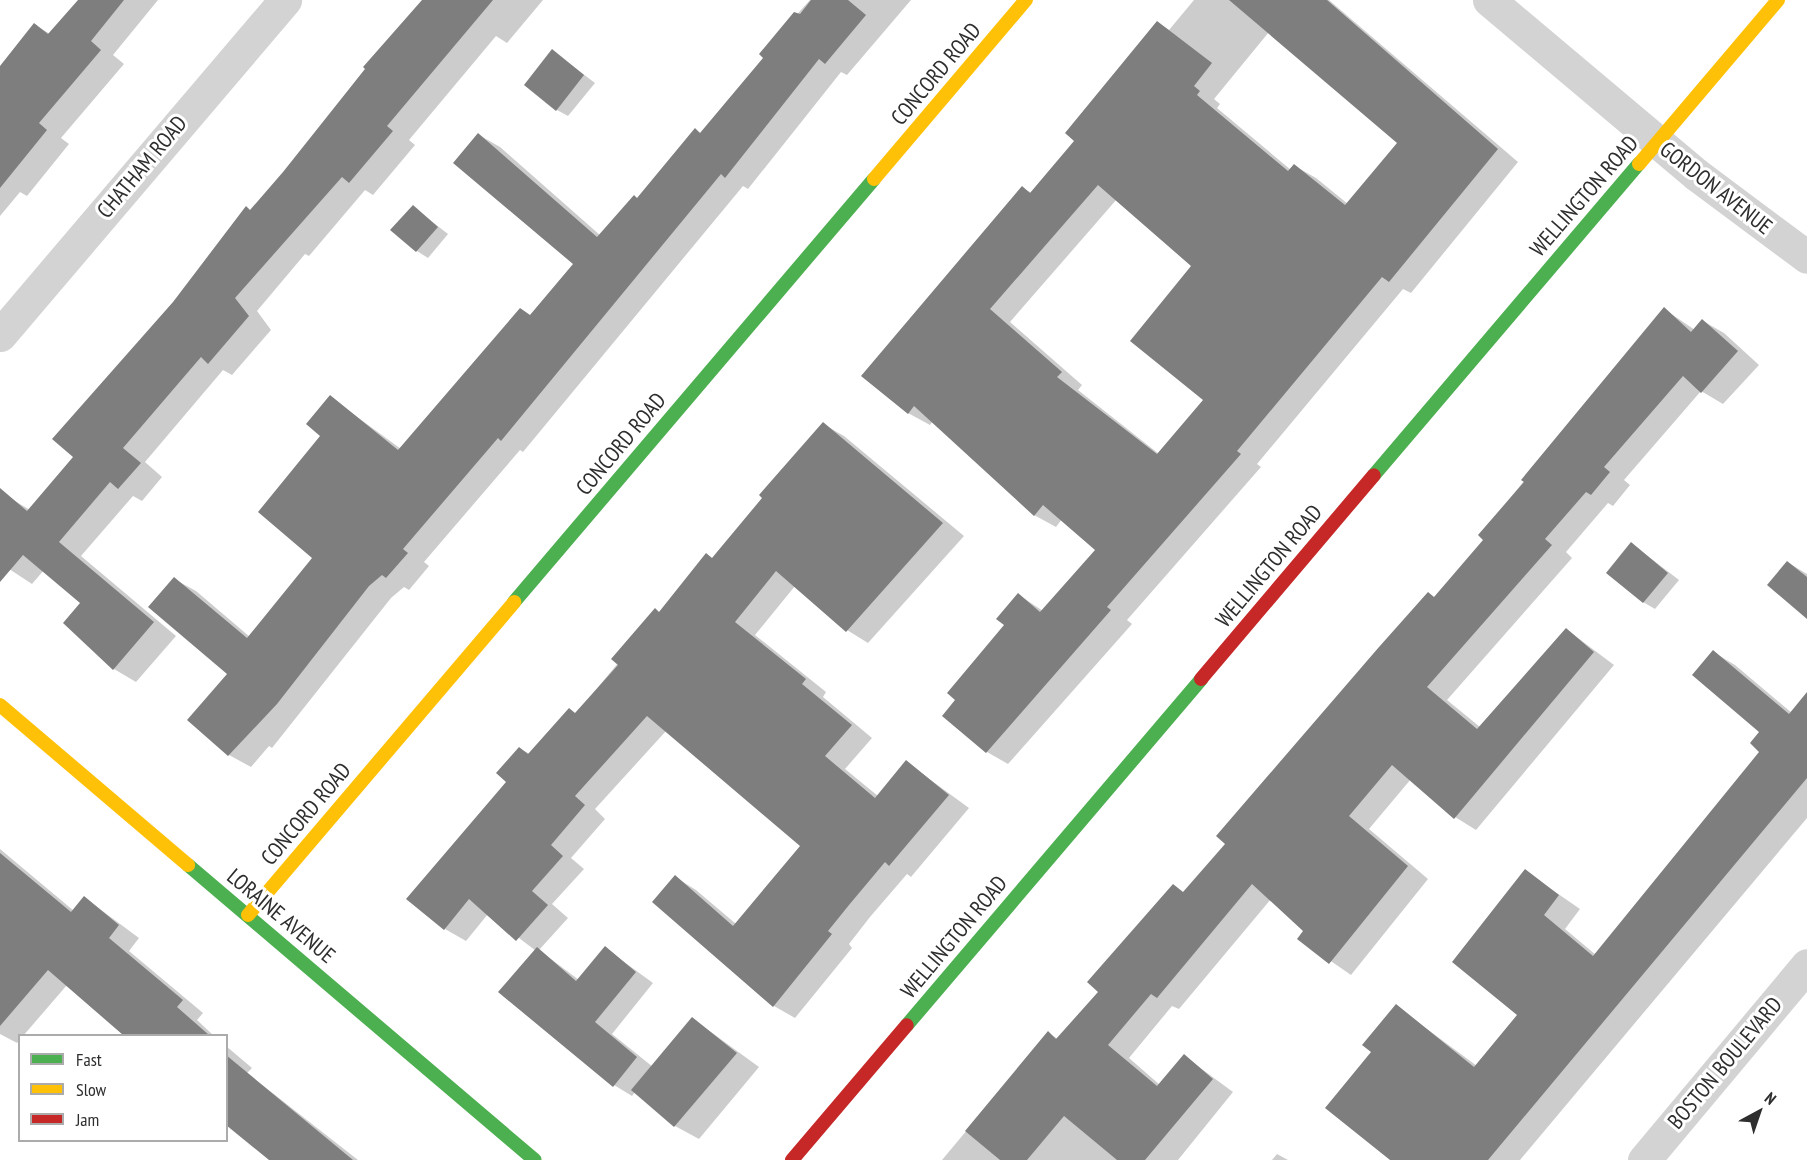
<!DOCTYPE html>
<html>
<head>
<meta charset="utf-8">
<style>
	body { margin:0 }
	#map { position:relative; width:1807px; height:1160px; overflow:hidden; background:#fff; font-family:"PT Sans Narrow",sans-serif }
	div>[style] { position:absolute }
	.shadow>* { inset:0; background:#0003 }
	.building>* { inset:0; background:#7e7e7e }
	.street>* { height:33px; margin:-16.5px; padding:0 16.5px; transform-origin:16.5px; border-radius:16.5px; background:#d3d3d3 }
	.fast>* { height:14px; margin:-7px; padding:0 7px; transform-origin:7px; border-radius:7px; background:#4caf50 }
	.slow>* { height:14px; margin:-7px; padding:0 7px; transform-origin:7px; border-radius:7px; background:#ffc107 }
	.jam>* { height:14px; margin:-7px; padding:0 7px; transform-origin:7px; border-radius:7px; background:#c62828 }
	span { translate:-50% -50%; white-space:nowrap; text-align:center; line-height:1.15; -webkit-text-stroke:6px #fff; paint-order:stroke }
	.street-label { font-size:22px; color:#2e2e2e }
	.legend { position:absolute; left:18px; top:1034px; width:210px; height:108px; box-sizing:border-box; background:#fff; border:2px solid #ababab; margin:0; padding:8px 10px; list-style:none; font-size:18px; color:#2e2e2e }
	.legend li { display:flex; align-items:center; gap:12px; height:30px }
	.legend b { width:30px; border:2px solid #ababab }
	.north { position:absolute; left:1729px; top:1082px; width:60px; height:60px; -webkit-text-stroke:4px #fff; paint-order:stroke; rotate:40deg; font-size:16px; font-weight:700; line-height:24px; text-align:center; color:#2e2e2e }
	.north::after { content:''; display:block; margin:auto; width:21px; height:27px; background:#2e2e2e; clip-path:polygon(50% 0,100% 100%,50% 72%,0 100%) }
</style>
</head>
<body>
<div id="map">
	<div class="shadow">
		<div style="clip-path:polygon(80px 0,158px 0,113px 55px,124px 64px,61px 138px,69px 144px,27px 196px,20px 192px,0 216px,0 68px,35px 25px,50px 34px)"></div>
		<div style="clip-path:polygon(434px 0,543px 0,507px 43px,496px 36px,409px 140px,415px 145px,373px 195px,365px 190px,309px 256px,305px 254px,257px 311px,271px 330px,232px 375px,223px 370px,145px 462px,162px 477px,142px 501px,133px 496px,81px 556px,176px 636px,136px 682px,114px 669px,82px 603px,44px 570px,32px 584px,0 563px,0 510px,10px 498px,30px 510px,75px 457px,175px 303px,328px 122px,325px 120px,387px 41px)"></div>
		<div style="clip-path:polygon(810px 0,911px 0,847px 75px,841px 72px,748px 189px,743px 186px,523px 452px,520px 450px,424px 562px,429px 566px,409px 590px,404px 587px,391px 598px,272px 748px,269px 746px,251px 767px,229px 755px,229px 673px,174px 579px,196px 591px,250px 637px,315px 557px,322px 436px,330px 397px,401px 449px,521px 310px,531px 316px,575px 264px,479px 135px,500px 147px,601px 236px,638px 199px,695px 130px,702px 134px,765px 58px,761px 54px)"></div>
		<div style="clip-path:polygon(evenodd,1194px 0,1329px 0,1518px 162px,1411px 293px,1403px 289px,1257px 464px,1261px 467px,1127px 620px,1132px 624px,1008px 764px,987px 752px,945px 715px,1006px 625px,1019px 595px,1043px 611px,1097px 549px,1062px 519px,1056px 527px,1034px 515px,933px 421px,930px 425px,908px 413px,1022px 188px,1032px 193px,1077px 141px,1157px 23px,1169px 30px,1194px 0,1269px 32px,1399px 143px,1348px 204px,1316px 178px,1295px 166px,1291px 170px,1217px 108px,1220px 104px,1214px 99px,1269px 32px,1194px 0,1117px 199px,1194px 265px,1205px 400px,1159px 454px,1078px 390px,1082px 385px,1010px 322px,1117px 199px)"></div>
		<div style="clip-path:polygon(553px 51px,595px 83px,568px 116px,557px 110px)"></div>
		<div style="clip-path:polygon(413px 207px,448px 234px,428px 258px,417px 251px)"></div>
		<div style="clip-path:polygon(1664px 309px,1695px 330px,1703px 321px,1724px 333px,1759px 365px,1723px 404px,1701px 391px,1624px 480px,1630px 485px,1613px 506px,1608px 503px,1566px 552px,1572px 558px,1447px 700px,1480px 727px,1566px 629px,1614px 665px,1476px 830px,1455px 817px,1411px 779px,1369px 829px,1428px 879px,1351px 975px,1299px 939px,1305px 931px,1271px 899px,1179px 1009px,1172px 1006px,1129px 1058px,1160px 1085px,1184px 1056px,1233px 1092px,1178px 1160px,942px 1160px,1048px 1033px,1058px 1039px,1100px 992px,1173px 886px,1184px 893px,1485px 540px,1480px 535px)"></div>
		<div style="clip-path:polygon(823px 424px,844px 436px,964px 536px,868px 643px,847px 630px,795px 586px,755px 635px,826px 692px,823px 697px,872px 738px,845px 769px,878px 796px,906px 762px,969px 808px,911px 877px,907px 874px,870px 917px,849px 944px,852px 948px,795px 1018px,774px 1006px,675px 877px,696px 890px,736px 924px,802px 845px,666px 731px,595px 809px,605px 819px,571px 858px,584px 869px,552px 904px,568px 918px,539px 950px,579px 980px,605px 948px,653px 983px,612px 1034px,653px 1067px,693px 1019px,759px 1067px,699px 1139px,675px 1126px,635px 1092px,632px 1096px,614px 1085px,536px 951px,488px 914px,466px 941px,445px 929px,520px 749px,530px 754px,576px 714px,707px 555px,713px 559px)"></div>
		<div style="clip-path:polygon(1632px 544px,1679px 580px,1655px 609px,1643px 602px)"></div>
		<div style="clip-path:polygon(1787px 562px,1807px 574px,1807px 617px)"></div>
		<div style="clip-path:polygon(1713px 652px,1735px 665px,1792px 713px,1807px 695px,1807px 818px,1520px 1160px,1392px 1160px,1373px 1052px,1396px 1006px,1477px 1066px,1519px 1015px,1525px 871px,1580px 909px,1565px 929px,1596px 955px,1761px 752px,1762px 731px)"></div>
		<div style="clip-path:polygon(0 849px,74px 911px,85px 898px,139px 938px,129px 951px,203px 1013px,197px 1020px,214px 1036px,125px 1036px,67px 985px,17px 1043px,0 1034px)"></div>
		<div style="clip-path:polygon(226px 1046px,252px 1068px,247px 1073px,358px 1160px,272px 1160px,226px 1123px)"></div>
		<div style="clip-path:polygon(1277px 1154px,1288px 1160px,1272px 1160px)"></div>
	</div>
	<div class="building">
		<div style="clip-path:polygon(78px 0,124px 0,91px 41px,101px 50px,39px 123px,47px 130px,0 188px,0 66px,34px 23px,48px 34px)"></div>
		<div style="clip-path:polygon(422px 0,493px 0,387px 126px,393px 131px,349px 183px,342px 177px,235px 298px,249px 316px,208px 364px,201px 357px,123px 448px,141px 463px,118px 489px,110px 482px,59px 542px,154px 622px,113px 670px,63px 623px,80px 603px,23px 555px,0 582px,0 488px,27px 511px,73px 457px,52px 439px,173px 302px,246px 206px,250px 210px,283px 172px,365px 69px,363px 67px)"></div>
		<div style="clip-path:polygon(811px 0,848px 0,866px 15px,825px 64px,819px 59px,725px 178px,721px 174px,501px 441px,498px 438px,403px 549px,408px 553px,386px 578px,382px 575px,369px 586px,277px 704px,228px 756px,187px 720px,227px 674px,148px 607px,174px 577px,247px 638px,312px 558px,258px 512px,320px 436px,306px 424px,330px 395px,398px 450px,520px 308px,530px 315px,573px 264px,453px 163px,478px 133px,597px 237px,634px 195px,637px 198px,695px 128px,700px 133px,763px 58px,759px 54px,794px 12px,800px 14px)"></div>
		<div style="clip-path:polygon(evenodd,1229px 0,1327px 0,1498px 149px,1389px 282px,1382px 277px,1237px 451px,1241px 454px,1107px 607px,1111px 610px,986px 753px,942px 716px,955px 700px,947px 693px,1004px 625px,996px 619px,1018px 593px,1040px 612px,1095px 550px,1043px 505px,1034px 516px,914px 406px,908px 414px,861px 376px,1022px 186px,1030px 193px,1074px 141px,1065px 133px,1157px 21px,1212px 63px,1194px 86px,1200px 91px,1197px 95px,1288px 171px,1294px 164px,1345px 205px,1397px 143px,1229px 0,1098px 185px,1191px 266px,1130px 341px,1203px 400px,1157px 454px,1057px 377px,1062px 372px,990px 309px,1098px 185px)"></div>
		<div style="clip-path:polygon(552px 49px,584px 75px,556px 111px,524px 85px)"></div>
		<div style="clip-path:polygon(413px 205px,438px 227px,416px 252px,390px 230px)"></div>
		<div style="clip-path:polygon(1664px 307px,1691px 332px,1702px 319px,1738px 351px,1701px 393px,1683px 376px,1604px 467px,1610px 472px,1591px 495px,1586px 492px,1545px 539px,1552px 545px,1427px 687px,1477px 729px,1566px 628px,1594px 652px,1454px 819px,1392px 765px,1349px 816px,1408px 866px,1329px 964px,1297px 939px,1303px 931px,1252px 884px,1157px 998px,1151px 994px,1108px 1045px,1157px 1086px,1184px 1054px,1213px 1079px,1145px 1160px,1117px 1160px,1064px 1116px,1027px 1160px,1000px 1160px,965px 1131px,1048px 1031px,1056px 1039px,1098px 992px,1087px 982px,1173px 884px,1183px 892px,1225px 844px,1216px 836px,1379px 647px,1428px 592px,1434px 597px,1483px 540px,1478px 535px,1524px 482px,1521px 480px)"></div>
		<div style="clip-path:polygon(823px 422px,943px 523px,846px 632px,776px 571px,735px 622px,806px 679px,802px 684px,852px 725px,825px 756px,875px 798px,906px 760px,949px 795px,889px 866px,885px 862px,849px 905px,828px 931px,832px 934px,773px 1007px,652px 902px,675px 875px,733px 926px,800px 846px,647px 716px,575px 796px,585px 805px,551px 845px,563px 856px,532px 891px,548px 905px,516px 941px,469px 899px,444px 930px,406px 899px,506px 782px,496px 773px,519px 747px,528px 754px,569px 708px,575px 713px,618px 665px,611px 659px,655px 608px,659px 612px,706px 553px,712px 558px,762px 498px,759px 495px)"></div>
		<div style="clip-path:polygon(1631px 542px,1668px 573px,1643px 603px,1606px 573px)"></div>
		<div style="clip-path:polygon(1787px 561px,1807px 577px,1807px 619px,1767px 585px)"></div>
		<div style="clip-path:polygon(1713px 650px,1789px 714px,1807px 692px,1807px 778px,1488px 1160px,1390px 1160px,1325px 1108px,1371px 1052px,1362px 1045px,1396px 1004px,1474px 1067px,1517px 1015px,1452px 962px,1525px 869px,1559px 895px,1544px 915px,1593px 956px,1759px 752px,1750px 743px,1759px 732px,1692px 675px)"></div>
		<div style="clip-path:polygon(0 853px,71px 912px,84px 896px,119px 925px,109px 938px,183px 1000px,177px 1007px,209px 1035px,123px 1035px,48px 970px,0 1026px)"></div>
		<div style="clip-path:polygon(605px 946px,636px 972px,595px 1022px,637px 1057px,613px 1087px,498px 992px,537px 947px,576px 981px)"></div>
		<div style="clip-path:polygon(692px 1017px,737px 1053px,674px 1127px,631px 1090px)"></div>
		<div style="clip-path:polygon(226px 1055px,353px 1160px,269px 1160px,226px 1125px)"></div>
	</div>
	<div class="street">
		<div style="left:1489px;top:0;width:272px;rotate:40.1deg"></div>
		<div style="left:1697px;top:175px;width:137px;rotate:36.7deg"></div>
		<div style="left:0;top:335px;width:440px;rotate:-49.6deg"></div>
		<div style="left:1644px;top:1160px;width:254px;rotate:-50.1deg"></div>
	</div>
	<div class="fast">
		<div style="left:1374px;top:475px;width:409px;rotate:-49.6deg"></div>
		<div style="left:514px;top:602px;width:555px;rotate:-49.6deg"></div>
		<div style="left:188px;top:865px;width:455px;rotate:40.4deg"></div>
		<div style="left:907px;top:1025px;width:454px;rotate:-49.6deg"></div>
	</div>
	<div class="slow">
		<div style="left:1639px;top:164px;width:215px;rotate:-49.7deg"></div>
		<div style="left:874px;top:179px;width:235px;rotate:-49.7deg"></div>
		<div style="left:0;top:705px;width:247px;rotate:40.4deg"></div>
		<div style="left:248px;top:915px;width:411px;rotate:-49.6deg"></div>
	</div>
	<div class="jam">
		<div style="left:1201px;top:679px;width:267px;rotate:-49.7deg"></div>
		<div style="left:792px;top:1160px;width:177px;rotate:-49.6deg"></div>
	</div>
	<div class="street-label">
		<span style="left:936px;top:74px;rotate:-50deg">CONCORD ROAD</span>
		<span style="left:142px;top:167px;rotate:-50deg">CHATHAM ROAD</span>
		<span style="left:1716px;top:188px;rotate:38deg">GORDON AVENUE</span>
		<span style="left:1584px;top:196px;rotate:-49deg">WELLINGTON ROAD</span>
		<span style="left:621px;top:444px;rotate:-50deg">CONCORD ROAD</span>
		<span style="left:1269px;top:566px;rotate:-50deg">WELLINGTON ROAD</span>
		<span style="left:306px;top:814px;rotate:-50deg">CONCORD ROAD</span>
		<span style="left:281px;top:916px;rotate:40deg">LORAINE AVENUE</span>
		<span style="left:954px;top:937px;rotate:-50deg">WELLINGTON ROAD</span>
		<span style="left:1725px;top:1063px;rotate:-50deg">BOSTON BOULEVARD</span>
	</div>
	<ul class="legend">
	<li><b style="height:8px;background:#4caf50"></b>Fast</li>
	<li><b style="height:8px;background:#ffc107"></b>Slow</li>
	<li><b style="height:8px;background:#c62828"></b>Jam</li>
	</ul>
	<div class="north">N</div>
</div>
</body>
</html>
